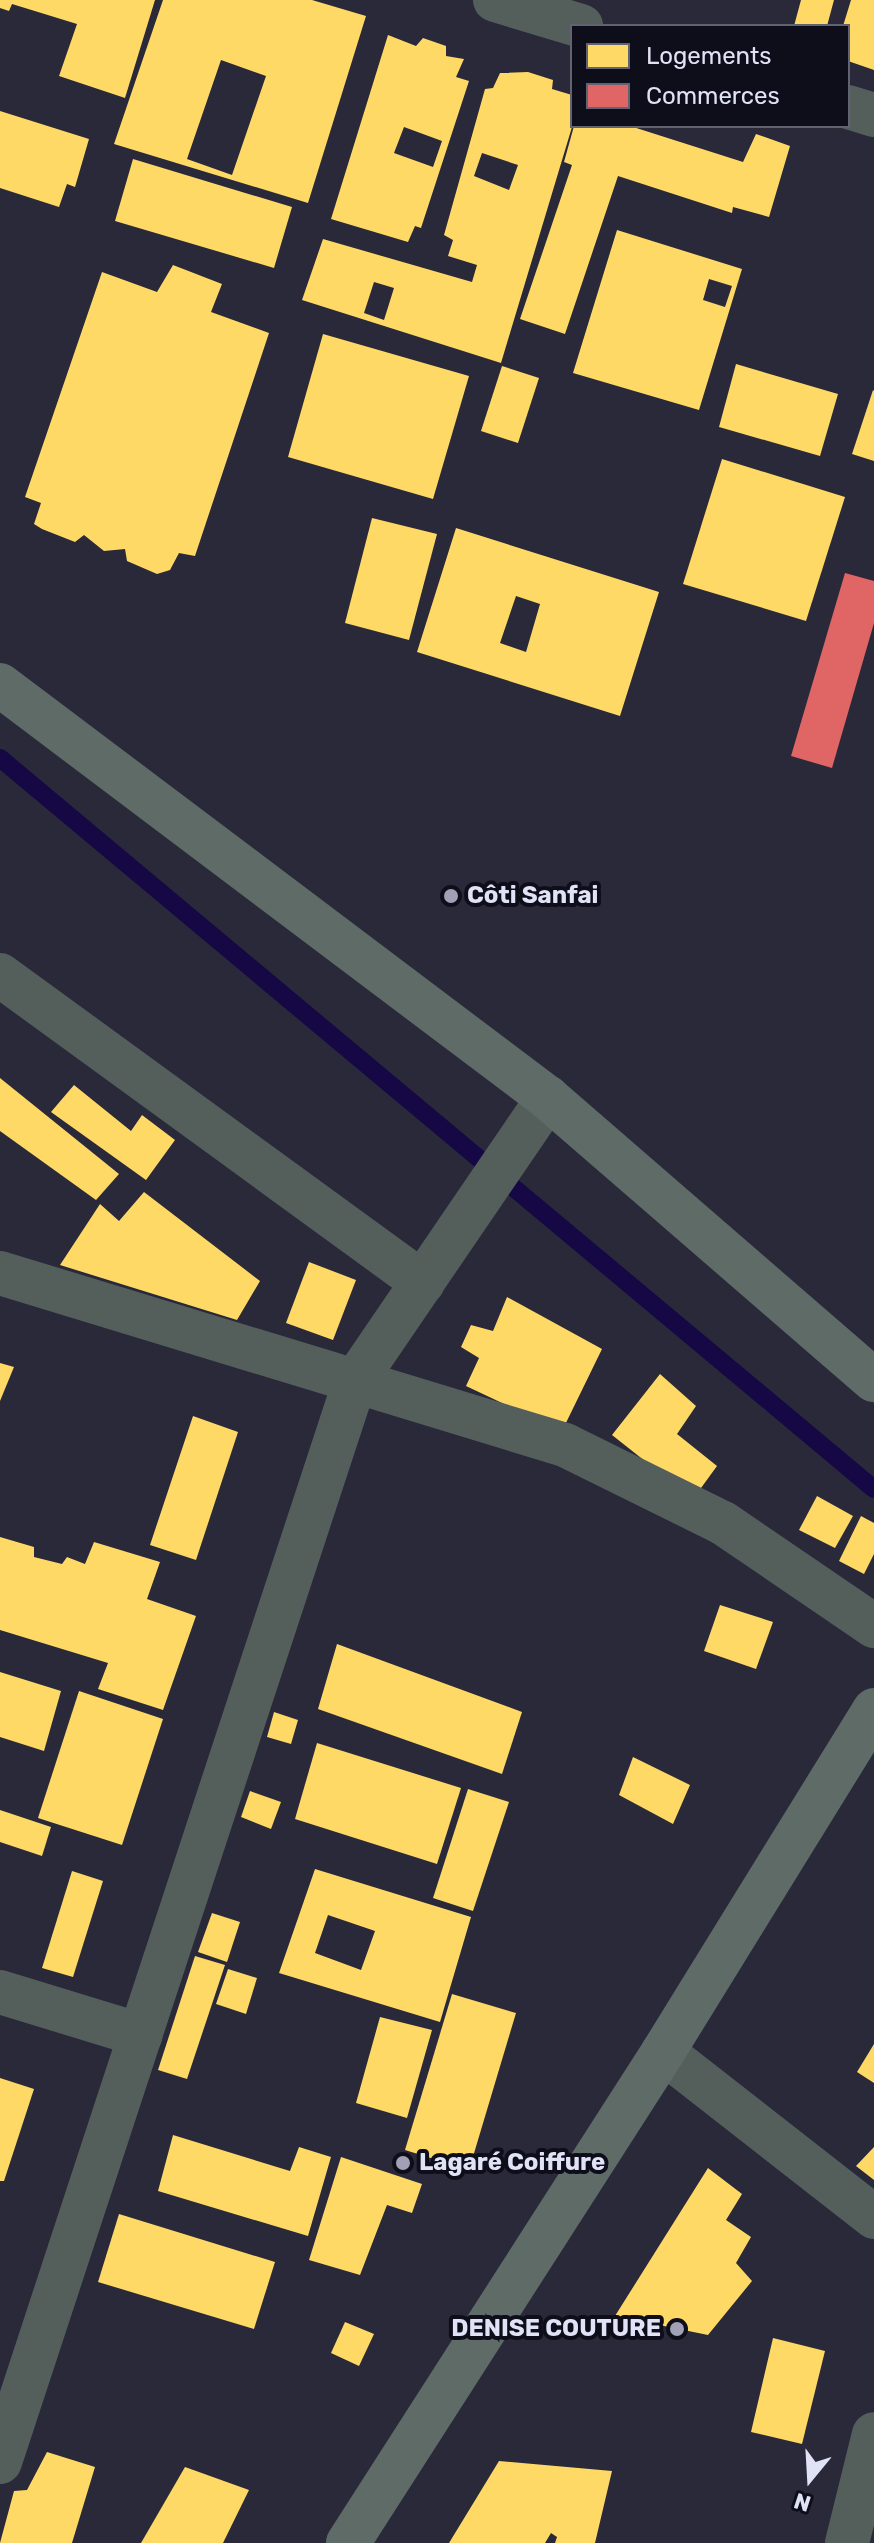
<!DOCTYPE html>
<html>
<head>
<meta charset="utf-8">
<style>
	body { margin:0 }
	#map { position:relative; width:874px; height:2543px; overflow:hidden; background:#29293a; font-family:Rubik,sans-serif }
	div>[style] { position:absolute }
	.homes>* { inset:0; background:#ffd966 }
	.shops>* { inset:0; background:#e06666 }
	.stream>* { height:18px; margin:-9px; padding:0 9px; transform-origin:9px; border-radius:9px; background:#160845 }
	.minor>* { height:44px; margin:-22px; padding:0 22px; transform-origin:22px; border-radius:22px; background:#545f5c }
	.secondary>* { height:44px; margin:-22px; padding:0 22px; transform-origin:22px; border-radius:22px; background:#5f6b67 }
	.dots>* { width:22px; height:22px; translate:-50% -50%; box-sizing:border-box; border:4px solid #0e0e1b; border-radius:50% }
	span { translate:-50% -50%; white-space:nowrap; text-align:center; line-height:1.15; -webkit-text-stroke:8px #0e0e1b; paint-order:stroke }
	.poi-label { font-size:24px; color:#e0e2f5; font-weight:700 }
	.left { translate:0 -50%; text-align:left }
	.right { translate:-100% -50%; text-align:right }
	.legend { position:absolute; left:570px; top:24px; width:280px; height:104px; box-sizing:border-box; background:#0e0e1b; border:2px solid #626372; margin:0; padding:10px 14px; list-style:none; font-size:24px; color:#e0e2f5 }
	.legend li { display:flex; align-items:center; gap:16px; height:40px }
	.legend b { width:40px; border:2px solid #626372 }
	.north { position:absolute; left:770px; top:2439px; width:80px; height:80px; -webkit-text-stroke:6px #0e0e1b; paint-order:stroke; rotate:198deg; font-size:22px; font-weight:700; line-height:32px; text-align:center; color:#e0e2f5 }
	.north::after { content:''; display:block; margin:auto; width:28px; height:36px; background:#e0e2f5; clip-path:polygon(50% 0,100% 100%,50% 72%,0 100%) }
</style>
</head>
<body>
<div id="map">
	<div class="homes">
		<div style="clip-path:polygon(0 0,155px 0,125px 98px,59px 76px,77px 24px,12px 4px,9px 11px,0 8px)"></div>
		<div style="clip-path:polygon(evenodd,163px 0,312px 0,366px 16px,308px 203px,114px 144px,163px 0,221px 60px,266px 76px,232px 175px,187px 159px,221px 60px)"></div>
		<div style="clip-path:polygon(801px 0,834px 0,827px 26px,794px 26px)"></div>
		<div style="clip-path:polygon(851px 0,874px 0,874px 70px,848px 61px,848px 26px,843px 26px)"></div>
		<div style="clip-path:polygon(evenodd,388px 35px,416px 46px,423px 38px,446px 46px,446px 56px,464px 59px,456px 77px,469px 81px,421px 228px,415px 226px,408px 242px,331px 219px,388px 35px,404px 127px,442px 141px,433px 167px,394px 153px,404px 127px)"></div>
		<div style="clip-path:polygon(evenodd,528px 72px,553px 80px,552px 89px,572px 95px,572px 127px,501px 363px,302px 300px,323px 239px,472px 282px,477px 265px,448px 256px,453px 240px,444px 235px,485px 89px,493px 88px,500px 73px,528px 72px,482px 153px,518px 165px,509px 190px,474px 176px,482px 153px,528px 72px,374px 282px,394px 288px,384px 320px,364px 313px,374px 282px)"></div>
		<div style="clip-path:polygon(0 111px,89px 139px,75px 187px,67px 184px,59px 207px,0 188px)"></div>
		<div style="clip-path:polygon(574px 126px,630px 126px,743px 162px,756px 134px,790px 146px,769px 217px,733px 207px,732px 213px,618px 176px,565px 334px,520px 319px,572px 165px,564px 162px)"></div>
		<div style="clip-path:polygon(133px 159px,292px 207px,274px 268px,115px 221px)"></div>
		<div style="clip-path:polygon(evenodd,617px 230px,742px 269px,699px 410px,573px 373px,617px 230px,709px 279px,732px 286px,725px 307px,703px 300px,709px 279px)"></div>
		<div style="clip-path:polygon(173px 265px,222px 284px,211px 312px,269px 333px,195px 556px,179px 553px,170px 570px,157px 574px,127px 561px,125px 549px,104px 551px,84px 535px,75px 542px,42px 529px,34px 524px,41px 503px,25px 497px,102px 272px,157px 292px)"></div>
		<div style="clip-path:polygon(323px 334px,469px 376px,433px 499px,288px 457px)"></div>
		<div style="clip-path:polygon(736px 364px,838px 394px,820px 456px,719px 427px)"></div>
		<div style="clip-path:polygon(502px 366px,539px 378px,518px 443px,481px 431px)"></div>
		<div style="clip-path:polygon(873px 390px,874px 391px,874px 461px,852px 454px)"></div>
		<div style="clip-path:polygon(722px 459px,845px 497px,806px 621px,683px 584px)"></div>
		<div style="clip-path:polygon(372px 518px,437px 534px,409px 640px,345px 623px)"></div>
		<div style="clip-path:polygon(evenodd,456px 528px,659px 592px,620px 716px,417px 652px,456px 528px,516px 596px,540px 604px,526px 652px,500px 643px,516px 596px)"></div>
		<div style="clip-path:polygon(0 1078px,119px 1174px,96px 1200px,0 1131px)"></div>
		<div style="clip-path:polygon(74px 1085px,131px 1131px,142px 1115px,175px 1140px,146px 1180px,51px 1112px)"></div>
		<div style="clip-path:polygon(144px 1192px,260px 1281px,237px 1320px,60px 1265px,100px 1204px,119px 1221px)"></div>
		<div style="clip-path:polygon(309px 1262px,356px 1280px,333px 1340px,286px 1323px)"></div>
		<div style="clip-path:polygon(507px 1297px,602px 1349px,562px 1431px,466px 1386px,479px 1358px,461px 1347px,471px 1325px,493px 1331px)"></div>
		<div style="clip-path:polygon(0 1363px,14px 1367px,0 1401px)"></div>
		<div style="clip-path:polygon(660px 1374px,696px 1406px,677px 1434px,717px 1466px,693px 1499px,612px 1435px)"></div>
		<div style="clip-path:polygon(193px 1416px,238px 1432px,196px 1560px,150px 1545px)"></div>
		<div style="clip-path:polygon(817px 1496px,853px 1516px,835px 1548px,799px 1530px)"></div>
		<div style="clip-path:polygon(861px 1516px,874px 1523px,874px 1554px,864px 1574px,839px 1561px)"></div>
		<div style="clip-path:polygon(0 1537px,34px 1547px,34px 1557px,62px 1564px,67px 1557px,85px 1564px,94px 1542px,160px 1562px,147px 1599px,196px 1616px,163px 1710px,98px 1689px,108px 1663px,0 1630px)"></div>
		<div style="clip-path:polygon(720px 1605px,773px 1622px,756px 1669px,704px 1651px)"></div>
		<div style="clip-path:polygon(337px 1644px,522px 1712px,502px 1774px,318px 1709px)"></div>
		<div style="clip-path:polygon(0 1672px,61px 1691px,44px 1751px,0 1737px)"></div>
		<div style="clip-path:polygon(79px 1691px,163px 1719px,122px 1845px,38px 1818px)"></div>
		<div style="clip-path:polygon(274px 1712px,298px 1720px,291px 1744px,267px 1737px)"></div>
		<div style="clip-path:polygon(317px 1743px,461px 1788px,437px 1864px,295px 1819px)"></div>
		<div style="clip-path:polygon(633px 1757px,690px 1785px,673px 1824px,619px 1795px)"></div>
		<div style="clip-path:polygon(468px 1789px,509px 1802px,473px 1911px,433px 1898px)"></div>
		<div style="clip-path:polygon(250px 1791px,281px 1802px,271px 1829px,241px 1817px)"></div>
		<div style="clip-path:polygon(0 1810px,51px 1827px,42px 1856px,0 1842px)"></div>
		<div style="clip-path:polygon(evenodd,315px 1869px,471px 1917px,440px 2022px,279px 1973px,315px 1869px,328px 1915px,375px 1931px,361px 1970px,315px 1953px,328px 1915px)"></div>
		<div style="clip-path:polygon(72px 1871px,103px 1881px,73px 1977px,42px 1968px)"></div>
		<div style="clip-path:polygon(212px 1913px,240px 1922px,227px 1962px,198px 1952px)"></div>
		<div style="clip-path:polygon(195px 1956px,225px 1965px,187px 2079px,158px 2070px)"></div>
		<div style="clip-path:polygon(228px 1969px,257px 1978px,246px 2014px,216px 2004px)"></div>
		<div style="clip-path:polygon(452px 1994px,516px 2013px,469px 2170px,405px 2150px)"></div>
		<div style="clip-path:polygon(380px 2017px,432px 2030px,407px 2118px,356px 2103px)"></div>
		<div style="clip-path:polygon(874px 2044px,874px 2083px,857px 2072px)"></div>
		<div style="clip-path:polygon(0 2078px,34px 2089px,4px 2181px,0 2181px)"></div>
		<div style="clip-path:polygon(173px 2135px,290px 2171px,299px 2147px,331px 2157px,308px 2236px,158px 2191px)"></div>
		<div style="clip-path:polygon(874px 2147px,874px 2180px,856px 2166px)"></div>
		<div style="clip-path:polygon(341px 2157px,422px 2184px,412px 2213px,387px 2205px,360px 2275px,309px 2260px)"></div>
		<div style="clip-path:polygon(708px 2168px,742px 2194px,726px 2220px,751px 2237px,736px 2263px,752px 2281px,708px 2335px,615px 2316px)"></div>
		<div style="clip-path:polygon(119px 2214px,275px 2262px,254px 2329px,98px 2282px)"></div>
		<div style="clip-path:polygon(345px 2322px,374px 2334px,359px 2366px,331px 2353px)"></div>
		<div style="clip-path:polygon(773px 2338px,825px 2351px,802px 2444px,751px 2432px)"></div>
		<div style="clip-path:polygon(47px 2452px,95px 2467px,72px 2543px,0 2543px,14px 2491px,27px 2490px)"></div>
		<div style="clip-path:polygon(499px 2461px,612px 2471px,595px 2543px,555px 2543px,557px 2537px,551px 2533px,545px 2543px,449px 2543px)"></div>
		<div style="clip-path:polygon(185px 2467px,249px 2490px,223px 2543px,141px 2543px)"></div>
	</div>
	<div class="shops">
		<div style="clip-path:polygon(845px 573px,874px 581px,874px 623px,832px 768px,791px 756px)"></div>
	</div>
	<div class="stream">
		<div style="left:0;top:758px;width:1139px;rotate:39.91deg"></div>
	</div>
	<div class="minor">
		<div style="left:495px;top:0;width:90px;rotate:16.8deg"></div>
		<div style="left:848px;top:107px;width:27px;rotate:17deg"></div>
		<div style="left:0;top:975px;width:523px;rotate:36.06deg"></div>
		<div style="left:0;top:1273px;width:591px;rotate:16.93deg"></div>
		<div style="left:565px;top:1445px;width:176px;rotate:26.3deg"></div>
		<div style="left:723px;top:1523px;width:183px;rotate:34.3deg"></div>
		<div style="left:0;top:1992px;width:147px;rotate:17deg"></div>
		<div style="left:663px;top:2052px;width:268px;rotate:38deg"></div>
		<div style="left:0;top:2462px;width:1138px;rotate:-71.82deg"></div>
		<div style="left:355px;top:1381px;width:343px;rotate:-55.7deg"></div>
		<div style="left:847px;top:2543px;width:112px;rotate:-76.1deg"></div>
	</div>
	<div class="secondary">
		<div style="left:0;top:685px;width:686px;rotate:37deg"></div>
		<div style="left:548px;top:1098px;width:431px;rotate:40.9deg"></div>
		<div style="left:348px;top:2543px;width:583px;rotate:-57.32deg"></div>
		<div style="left:663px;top:2052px;width:402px;rotate:-58.3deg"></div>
	</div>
	<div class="dots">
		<div style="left:451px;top:896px;background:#a0a1b4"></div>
		<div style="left:403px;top:2163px;background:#a0a1b4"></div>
		<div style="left:677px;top:2329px;background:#a0a1b4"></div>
	</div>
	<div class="poi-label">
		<span class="left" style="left:467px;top:896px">Côti Sanfai</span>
		<span class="left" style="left:419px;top:2163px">Lagaré Coiffure</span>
		<span class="right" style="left:661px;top:2329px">DENISE COUTURE</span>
	</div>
	<ul class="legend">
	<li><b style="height:22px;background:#ffd966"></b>Logements</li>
	<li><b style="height:22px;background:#e06666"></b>Commerces</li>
	</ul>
	<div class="north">N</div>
</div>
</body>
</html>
